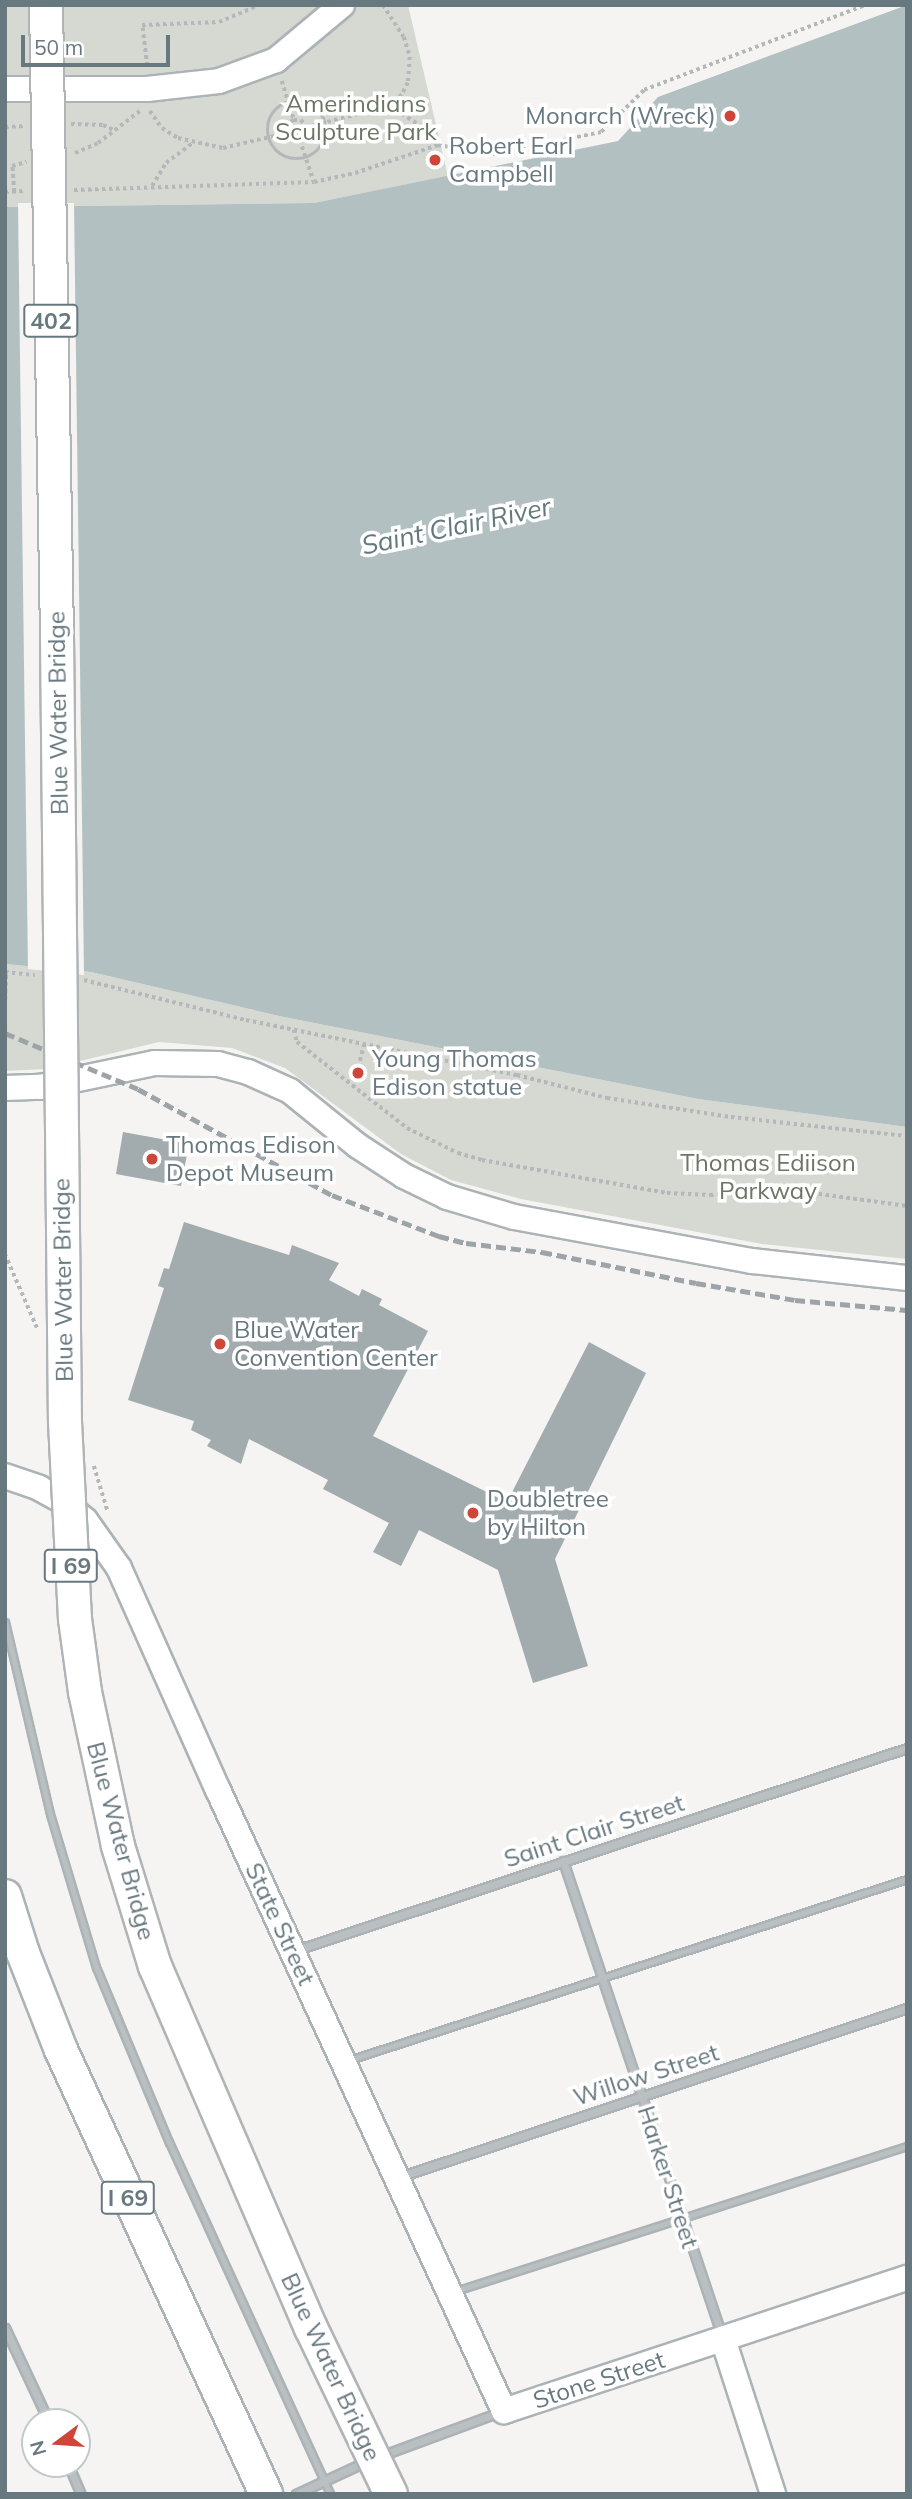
<!DOCTYPE html>
<html>
<head>
<meta charset="utf-8">
<style>
	body { margin:0 }
	#map { position:relative; width:912px; height:2499px; overflow:hidden; background:#f5f4f2; font-family:Mulish,sans-serif }
	div>[style] { position:absolute }
	.green>* { inset:0; background:#d5d9d1 }
	.water>* { inset:0; background:#b3c0c2 }
	.pier>* { inset:0; background:#f5f4f2 }
	.building>* { inset:0; background:#a2abae }
	.path>* { height:3.5px; margin-top:-1.75px; transform-origin:0; background:repeating-linear-gradient(90deg,#b4b8ba 0 3.5px,transparent 0 7px) }
	.path>.ring { margin:-1.75px; padding:0; box-sizing:content-box; background:none; border:3.5px solid #b4b8ba; border-radius:50% }
	.roads { filter:drop-shadow(2px 0 #acb3b6) drop-shadow(-2px 0 #acb3b6) drop-shadow(0 2px #acb3b6) drop-shadow(0 -2px #acb3b6) }
	.lane>* { height:5px; margin:-2.5px; padding:0 2.5px; transform-origin:2.5px; border-radius:2.5px; background:#babfc1 }
	.street>* { height:7px; margin:-3.5px; padding:0 3.5px; transform-origin:3.5px; border-radius:3.5px; background:#babfc1 }
	.secondary>* { height:24px; margin:-12px; padding:0 12px; transform-origin:12px; border-radius:12px; background:#fff }
	.highway>* { height:32px; margin:-16px; padding:0 16px; transform-origin:16px; border-radius:16px; background:#fff }
	.rail>* { height:5px; margin-top:-2.5px; transform-origin:0; background:repeating-linear-gradient(90deg,#9ca4a7 0 10px,transparent 0 15px) }
	.bridges { filter:drop-shadow(2px 0 #b0b4b6) drop-shadow(-2px 0 #b0b4b6) drop-shadow(0 2px #b0b4b6) drop-shadow(0 -2px #b0b4b6) }
	.highway-bridge>* { height:32px; margin:-16px; padding:0 16px; transform-origin:16px; border-radius:16px; background:#fff }
	.dots>* { width:19px; height:19px; translate:-50% -50%; box-sizing:border-box; border:4px solid #fff; border-radius:50% }
	span { translate:-50% -50%; white-space:nowrap; text-align:center; line-height:1.15; -webkit-text-stroke:7px #fff; paint-order:stroke }
	.shield-label span { padding:2px 5px; background:#fff; border:2px solid; border-radius:5px; -webkit-text-stroke-width:0 }
	.shield-label { font-size:23px; color:#67787f; font-weight:700 }
	.park-label { font-size:24px; color:#6b7765 }
	.poi-label { font-size:24px; color:#67787f }
	.right { translate:-100% -50%; text-align:right }
	.left { translate:0 -50%; text-align:left }
	.street-label { font-size:24px; color:#67787f }
	.water-label { font-size:26px; color:#63797c; font-style:italic }
	.frame { position:absolute; inset:0; border:7px solid #67787f; pointer-events:none }
	.north { position:absolute; left:21px; top:2408px; width:70px; height:70px; box-sizing:border-box; background:#fff; border:2px solid #c2c9cc; border-radius:50%; rotate:254deg; font-size:19px; font-weight:700; line-height:28px; text-align:center; color:#67787f }
	.north::after { content:''; display:block; margin:auto; width:24px; height:32px; background:#ce4638; clip-path:polygon(50% 0,100% 100%,50% 72%,0 100%) }
	.scale { position:absolute; left:21px; top:35px; width:149px; height:32px; box-sizing:border-box; border:4px solid #67787f; border-top:0; padding-left:9px; font-size:21px; line-height:24px; white-space:nowrap; color:#67787f; -webkit-text-stroke:5px #fff; paint-order:stroke }
</style>
</head>
<body>
<div id="map">
	<div class="green">
		<div style="clip-path:polygon(5px 5px,408px 5px,448px 176px,314px 203px,5px 207px)"></div>
		<div style="clip-path:polygon(5px 964px,91px 972px,279px 1016px,698px 1099px,907px 1127px,907px 1259px,762px 1244px,521px 1199px,451px 1180px,401px 1154px,285px 1068px,232px 1048px,159px 1042px,47px 1069px,5px 1071px)"></div>
	</div>
	<div class="water">
		<div style="clip-path:polygon(907px 5px,907px 1127px,698px 1099px,279px 1016px,91px 972px,5px 964px,5px 207px,314px 203px,618px 141px,658px 97px)"></div>
	</div>
	<div class="pier">
		<div style="clip-path:polygon(18px 203px,74px 203px,84px 975px,28px 969px)"></div>
	</div>
	<div class="building">
		<div style="clip-path:polygon(123px 1132px,189px 1144px,181px 1186px,116px 1174px)"></div>
		<div style="clip-path:polygon(184px 1222px,289px 1255px,292px 1245px,339px 1263px,329px 1280px,359px 1296px,362px 1289px,382px 1299px,379px 1305px,428px 1331px,373px 1436px,507px 1502px,589px 1342px,646px 1373px,555px 1559px,588px 1666px,533px 1683px,498px 1570px,419px 1530px,401px 1566px,373px 1552px,389px 1523px,323px 1489px,328px 1480px,249px 1439px,241px 1464px,207px 1446px,211px 1440px,191px 1430px,194px 1421px,128px 1400px,164px 1288px,158px 1286px,164px 1268px,169px 1269px)"></div>
	</div>
	<div class="path">
		<div style="left:383px;top:5px;width:38px;rotate:57deg"></div>
		<div style="left:404px;top:37px;width:21px;rotate:73deg"></div>
		<div style="left:410px;top:57px;width:26px;rotate:94deg"></div>
		<div style="left:408px;top:83px;width:13px;rotate:117deg"></div>
		<div style="left:402px;top:95px;width:16px;rotate:137deg"></div>
		<div style="left:147px;top:66px;width:41px;rotate:-97deg"></div>
		<div style="left:142px;top:25px;width:77px;rotate:-2.2deg"></div>
		<div style="left:219px;top:22px;width:43px;rotate:-23deg"></div>
		<div style="left:282px;top:81px;width:41px;rotate:72.9deg"></div>
		<div style="left:294px;top:120px;width:7px"></div>
		<div style="left:301px;top:120px;width:9px;rotate:49deg"></div>
		<div class="ring" style="left:268px;top:101px;width:54.5px;height:54.5px"></div>
		<div style="left:150px;top:111px;width:21px;rotate:55deg"></div>
		<div style="left:162px;top:128px;width:19px;rotate:32deg"></div>
		<div style="left:178px;top:138px;width:46px;rotate:12.5deg"></div>
		<div style="left:223px;top:148px;width:66px;rotate:-13.2deg"></div>
		<div style="left:294px;top:120px;width:6px;rotate:141deg"></div>
		<div style="left:289px;top:124px;width:9px;rotate:103deg"></div>
		<div style="left:287px;top:133px;width:10px;rotate:45deg"></div>
		<div style="left:294px;top:140px;width:6px"></div>
		<div style="left:71px;top:124px;width:32px;rotate:2deg"></div>
		<div style="left:103px;top:125px;width:14px;rotate:25deg"></div>
		<div style="left:5px;top:127px;width:20px;rotate:-3deg"></div>
		<div style="left:307px;top:127px;width:86px;rotate:-14.2deg"></div>
		<div style="left:390px;top:106px;width:44px;rotate:33deg"></div>
		<div style="left:427px;top:130px;width:17px;rotate:54deg"></div>
		<div style="left:307px;top:127px;width:9px;rotate:103deg"></div>
		<div style="left:305px;top:136px;width:6px;rotate:141deg"></div>
		<div style="left:300px;top:140px;width:44px;rotate:71.6deg"></div>
		<div style="left:75px;top:153px;width:25px;rotate:-23deg"></div>
		<div style="left:98px;top:143px;width:54px;rotate:-37.5deg"></div>
		<div style="left:152px;top:186px;width:27px;rotate:-59deg"></div>
		<div style="left:166px;top:163px;width:34px;rotate:-37deg"></div>
		<div style="left:74px;top:190px;width:240px;rotate:-1.9deg"></div>
		<div style="left:314px;top:182px;width:42px;rotate:-12.4deg"></div>
		<div style="left:355px;top:173px;width:88px;rotate:-18.6deg"></div>
		<div style="left:438px;top:145px;width:58px;rotate:9deg"></div>
		<div style="left:495px;top:154px;width:108px;rotate:-11.7deg"></div>
		<div style="left:601px;top:132px;width:60px;rotate:-44.3deg"></div>
		<div style="left:644px;top:90px;width:238px;rotate:-21deg"></div>
		<div style="left:5px;top:192px;width:19px;rotate:-3deg"></div>
		<div style="left:14px;top:192px;width:26px;rotate:-94deg"></div>
		<div style="left:12px;top:166px;width:15px;rotate:-16deg"></div>
		<div style="left:5px;top:972px;width:30px;rotate:6deg"></div>
		<div style="left:84px;top:980px;width:167px;rotate:13.9deg"></div>
		<div style="left:246px;top:1020px;width:277px;rotate:11.5deg"></div>
		<div style="left:517px;top:1075px;width:93px;rotate:14.3deg"></div>
		<div style="left:607px;top:1098px;width:125px;rotate:8.7deg"></div>
		<div style="left:731px;top:1117px;width:177px;rotate:6.2deg"></div>
		<div style="left:5px;top:1000px;width:28px;rotate:-88deg"></div>
		<div style="left:294px;top:1030px;width:12px;rotate:76deg"></div>
		<div style="left:297px;top:1042px;width:140px;rotate:38deg"></div>
		<div style="left:407px;top:1128px;width:57px;rotate:26.1deg"></div>
		<div style="left:458px;top:1153px;width:25px;rotate:16deg"></div>
		<div style="left:482px;top:1160px;width:188px;rotate:10.1deg"></div>
		<div style="left:667px;top:1193px;width:43px;rotate:2.7deg"></div>
		<div style="left:710px;top:1195px;width:74px;rotate:-4.6deg"></div>
		<div style="left:784px;top:1189px;width:124px;rotate:7.9deg"></div>
		<div style="left:353px;top:1088px;width:45px;rotate:-76deg"></div>
		<div style="left:5px;top:1254px;width:83px;rotate:66.5deg"></div>
		<div style="left:94px;top:1466px;width:48px;rotate:73.1deg"></div>
	</div>
	<div class="roads">
		<div class="lane">
			<div style="left:5px;top:1622px;width:197px;rotate:76.8deg"></div>
			<div style="left:50px;top:1814px;width:160px;rotate:73.3deg"></div>
			<div style="left:96px;top:1967px;width:190px;rotate:67.4deg"></div>
			<div style="left:169px;top:2142px;width:387px;rotate:65.4deg"></div>
			<div style="left:349px;top:2060px;width:587px;rotate:-17.97deg"></div>
			<div style="left:455px;top:2291px;width:475px;rotate:-17.8deg"></div>
		</div>
		<div class="street">
			<div style="left:563px;top:1861px;width:500px;rotate:71.5deg"></div>
			<div style="left:296px;top:1950px;width:644px;rotate:-18.29deg"></div>
			<div style="left:399px;top:2177px;width:535px;rotate:-18.4deg"></div>
			<div style="left:5px;top:2328px;width:104px;rotate:64.9deg"></div>
			<div style="left:383px;top:2455px;width:125px;rotate:-20.2deg"></div>
			<div style="left:68px;top:2464px;width:33px;rotate:67deg"></div>
			<div style="left:296px;top:2494px;width:76px;rotate:-24.9deg"></div>
		</div>
		<div class="secondary">
			<div style="left:5px;top:89px;width:142px"></div>
			<div style="left:147px;top:89px;width:72px;rotate:-6.3deg"></div>
			<div style="left:219px;top:81px;width:61px;rotate:-20.2deg"></div>
			<div style="left:276px;top:60px;width:86px;rotate:-39.8deg"></div>
			<div style="left:5px;top:1088px;width:35px;rotate:-2deg"></div>
			<div style="left:40px;top:1087px;width:117px;rotate:-11.8deg"></div>
			<div style="left:155px;top:1063px;width:63px;rotate:0.9deg"></div>
			<div style="left:218px;top:1064px;width:31px;rotate:15deg"></div>
			<div style="left:248px;top:1072px;width:46px;rotate:24.3deg"></div>
			<div style="left:290px;top:1091px;width:87px;rotate:39deg"></div>
			<div style="left:358px;top:1146px;width:55px;rotate:33.1deg"></div>
			<div style="left:404px;top:1176px;width:48px;rotate:26deg"></div>
			<div style="left:447px;top:1197px;width:70px;rotate:16.6deg"></div>
			<div style="left:514px;top:1217px;width:242px;rotate:10.5deg"></div>
			<div style="left:752px;top:1261px;width:156px;rotate:6.3deg"></div>
			<div style="left:5px;top:1476px;width:36px;rotate:19deg"></div>
			<div style="left:39px;top:1488px;width:25px;rotate:29deg"></div>
			<div style="left:61px;top:1500px;width:31px;rotate:40deg"></div>
			<div style="left:85px;top:1520px;width:59px;rotate:54.7deg"></div>
			<div style="left:119px;top:1568px;width:243px;rotate:66deg"></div>
			<div style="left:218px;top:1790px;width:684px;rotate:65.27deg"></div>
			<div style="left:504px;top:2411px;width:424px;rotate:-18.3deg"></div>
			<div style="left:723px;top:2339px;width:163px;rotate:72.1deg"></div>
		</div>
		<div class="highway">
			<div style="left:5px;top:1896px;width:60px;rotate:72.5deg"></div>
			<div style="left:23px;top:1953px;width:104px;rotate:68.6deg"></div>
			<div style="left:61px;top:2050px;width:489px;rotate:65.2deg"></div>
		</div>
	</div>
	<div class="rail">
		<div style="left:5px;top:1033px;width:144px;rotate:22.8deg"></div>
		<div style="left:138px;top:1089px;width:221px;rotate:28.7deg"></div>
		<div style="left:332px;top:1195px;width:115px;rotate:21deg"></div>
		<div style="left:439px;top:1236px;width:28px;rotate:15deg"></div>
		<div style="left:466px;top:1243px;width:77px;rotate:6.8deg"></div>
		<div style="left:542px;top:1252px;width:157px;rotate:11.4deg"></div>
		<div style="left:696px;top:1283px;width:100px;rotate:9.7deg"></div>
		<div style="left:795px;top:1300px;width:112px;rotate:5.1deg"></div>
	</div>
	<div class="bridges">
		<div class="highway-bridge">
			<div style="left:46px;top:5px;width:631px;rotate:89deg"></div>
			<div style="left:57px;top:636px;width:786px;rotate:89.42deg"></div>
			<div style="left:65px;top:1422px;width:197px;rotate:87.1deg"></div>
			<div style="left:75px;top:1619px;width:74px;rotate:82.2deg"></div>
			<div style="left:85px;top:1692px;width:157px;rotate:77.9deg"></div>
			<div style="left:118px;top:1846px;width:126px;rotate:72.9deg"></div>
			<div style="left:155px;top:1966px;width:394px;rotate:66.7deg"></div>
			<div style="left:311px;top:2328px;width:184px;rotate:64.3deg"></div>
		</div>
	</div>
	<div class="dots">
		<div style="left:730px;top:116px;background:#ce4638"></div>
		<div style="left:435px;top:160px;background:#ce4638"></div>
		<div style="left:358px;top:1073px;background:#ce4638"></div>
		<div style="left:152px;top:1159px;background:#ce4638"></div>
		<div style="left:220px;top:1344px;background:#ce4638"></div>
		<div style="left:473px;top:1513px;background:#ce4638"></div>
	</div>
	<div class="shield-label">
		<span style="left:51px;top:321px">402</span>
		<span style="left:71px;top:1566px">I 69</span>
		<span style="left:128px;top:2198px">I 69</span>
	</div>
	<div class="park-label">
		<span style="left:356px;top:118px">Amerindians<br>Sculpture Park</span>
		<span style="left:768px;top:1177px">Thomas Ediison<br>Parkway</span>
	</div>
	<div class="poi-label">
		<span class="right" style="left:716px;top:116px">Monarch (Wreck)</span>
		<span class="left" style="left:449px;top:160px">Robert Earl<br>Campbell</span>
		<span class="left" style="left:372px;top:1073px">Young Thomas<br>Edison statue</span>
		<span class="left" style="left:166px;top:1159px">Thomas Edison<br>Depot Museum</span>
		<span class="left" style="left:234px;top:1344px">Blue Water<br>Convention Center</span>
		<span class="left" style="left:487px;top:1513px">Doubletree<br>by Hilton</span>
	</div>
	<div class="street-label">
		<span style="left:58px;top:713px;rotate:-91deg">Blue Water Bridge</span>
		<span style="left:63px;top:1280px;rotate:-91deg">Blue Water Bridge</span>
		<span style="left:594px;top:1831px;rotate:-18deg">Saint Clair Street</span>
		<span style="left:121px;top:1841px;rotate:75deg">Blue Water Bridge</span>
		<span style="left:280px;top:1924px;rotate:65deg">State Street</span>
		<span style="left:646px;top:2075px;rotate:-18deg">Willow Street</span>
		<span style="left:668px;top:2177px;rotate:72deg">Harker Street</span>
		<span style="left:331px;top:2367px;rotate:65deg">Blue Water Bridge</span>
		<span style="left:599px;top:2380px;rotate:-18deg">Stone Street</span>
	</div>
	<div class="water-label">
		<span style="left:456px;top:526px;rotate:-12deg">Saint Clair River</span>
	</div>
	<div class="frame"></div>
	<div class="north">N</div>
	<div class="scale">50 m</div>
</div>
</body>
</html>
